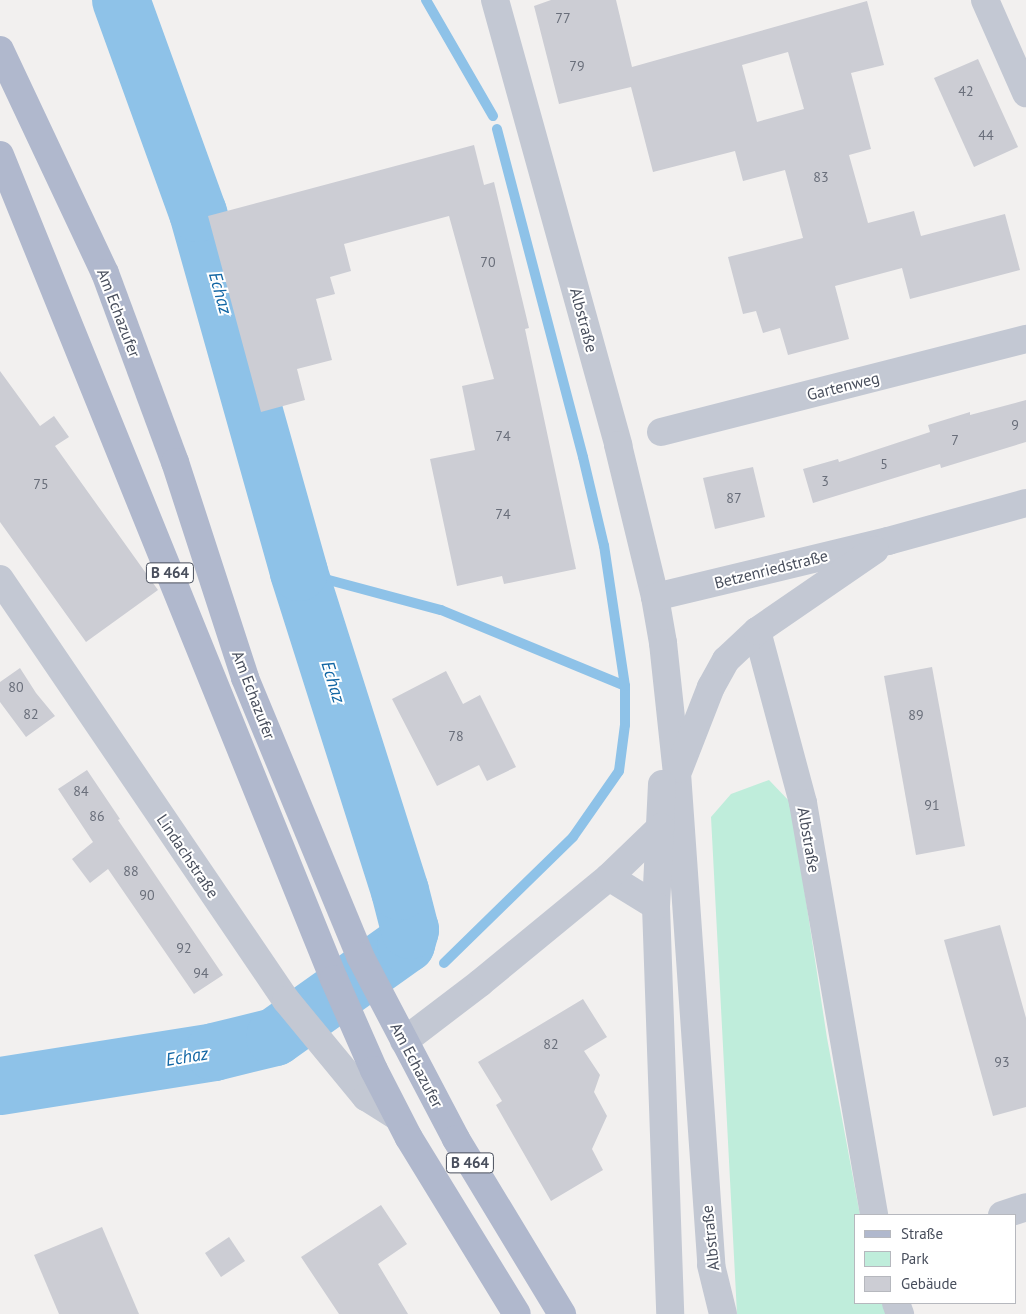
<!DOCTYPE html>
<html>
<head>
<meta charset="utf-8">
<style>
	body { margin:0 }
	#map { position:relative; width:1026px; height:1314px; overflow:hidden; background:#f2f0ef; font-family:"PT Sans",sans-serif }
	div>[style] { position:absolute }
	.green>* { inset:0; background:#bfeddb }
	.water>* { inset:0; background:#8ec2e8 }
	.stream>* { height:10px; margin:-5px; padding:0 5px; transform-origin:5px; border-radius:5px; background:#8ec2e8 }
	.river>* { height:58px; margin:-29px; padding:0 29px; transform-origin:29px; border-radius:29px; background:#8ec2e8 }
	.building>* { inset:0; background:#cccdd4 }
	.minor>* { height:28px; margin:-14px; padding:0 14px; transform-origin:14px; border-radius:14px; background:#c3c8d3 }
	.major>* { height:28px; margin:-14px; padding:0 14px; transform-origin:14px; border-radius:14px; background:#b0b8cd }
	span { translate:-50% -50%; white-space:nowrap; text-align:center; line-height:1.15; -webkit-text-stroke:4px #fff; paint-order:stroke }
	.number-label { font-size:14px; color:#696e7a }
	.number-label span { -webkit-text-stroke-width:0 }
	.shield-label span { padding:1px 4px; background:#fff; border:1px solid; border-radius:4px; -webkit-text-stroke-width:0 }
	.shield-label { font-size:15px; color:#484e5c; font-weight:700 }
	.street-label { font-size:16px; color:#484e5c }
	.water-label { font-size:18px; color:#1266a4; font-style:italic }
	.legend { position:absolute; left:854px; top:1214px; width:162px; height:90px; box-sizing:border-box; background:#fff; border:1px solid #b6b8be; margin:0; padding:6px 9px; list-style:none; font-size:15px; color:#484e5c }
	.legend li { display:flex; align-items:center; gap:10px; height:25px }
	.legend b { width:25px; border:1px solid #b6b8be }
</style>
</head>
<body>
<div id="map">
	<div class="green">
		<div style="clip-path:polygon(769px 780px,791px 803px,827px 1038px,860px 1215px,855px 1215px,855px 1303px,882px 1303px,886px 1314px,737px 1314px,711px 817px,731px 794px)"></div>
	</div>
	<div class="water">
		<div style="clip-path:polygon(272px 1027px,280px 1044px,252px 1047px,229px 1053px,214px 1052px,251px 1034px)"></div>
	</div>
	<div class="stream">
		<div style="left:426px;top:0;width:134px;rotate:60deg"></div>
		<div style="left:299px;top:572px;width:147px;rotate:15deg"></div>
		<div style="left:441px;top:610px;width:199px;rotate:22.4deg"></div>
		<div style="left:444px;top:963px;width:180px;rotate:-44.3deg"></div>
		<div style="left:573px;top:837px;width:80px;rotate:-55.1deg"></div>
		<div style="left:619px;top:771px;width:46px;rotate:-82.6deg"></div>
		<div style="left:625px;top:725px;width:39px;rotate:-90deg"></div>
		<div style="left:625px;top:686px;width:142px;rotate:-98.5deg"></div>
		<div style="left:604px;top:546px;width:91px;rotate:-103.3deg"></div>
		<div style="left:583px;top:457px;width:339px;rotate:-104.7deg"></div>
	</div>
	<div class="river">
		<div style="left:0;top:1086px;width:217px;rotate:-9deg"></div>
		<div style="left:214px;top:1052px;width:63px;rotate:-13.8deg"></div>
		<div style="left:275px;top:1037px;width:161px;rotate:-35.4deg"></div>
		<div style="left:406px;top:944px;width:15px;rotate:-74deg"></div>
		<div style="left:410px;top:930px;width:40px;rotate:-104.4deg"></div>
		<div style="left:400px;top:891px;width:335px;rotate:-107.6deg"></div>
		<div style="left:299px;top:572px;width:373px;rotate:-105.7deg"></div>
		<div style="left:198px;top:213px;width:226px;rotate:-109.9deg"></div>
	</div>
	<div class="building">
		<div style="clip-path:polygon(evenodd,551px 0,616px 0,632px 67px,867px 1px,884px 65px,851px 73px,871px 149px,849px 155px,868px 223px,914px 211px,921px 236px,1005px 214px,1020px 270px,910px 299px,902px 268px,835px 286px,849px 339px,788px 355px,780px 328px,763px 333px,756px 311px,743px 314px,728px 257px,803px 238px,785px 170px,743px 181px,735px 151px,653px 172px,631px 87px,559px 104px,534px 6px,551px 0,788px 52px,804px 109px,757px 122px,742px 65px,788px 52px)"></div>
		<div style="clip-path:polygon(978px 59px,1018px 147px,974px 167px,934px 78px)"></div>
		<div style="clip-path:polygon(474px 145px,484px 185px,494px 182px,529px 328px,525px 329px,576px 569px,504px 584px,502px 576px,457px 586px,430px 459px,475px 450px,462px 386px,494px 379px,449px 216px,344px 244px,351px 271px,330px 277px,335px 294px,316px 299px,332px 360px,297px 369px,305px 400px,261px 412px,208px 216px)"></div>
		<div style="clip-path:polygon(0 371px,40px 426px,54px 416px,69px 437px,55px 446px,158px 590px,86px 642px,0 522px)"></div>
		<div style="clip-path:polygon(1026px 400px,1026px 442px,941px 468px,940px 464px,813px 503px,803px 469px,838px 459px,839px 462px,930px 432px,928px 425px,970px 412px,970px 415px)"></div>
		<div style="clip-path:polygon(753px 467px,765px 517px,715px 529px,703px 478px)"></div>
		<div style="clip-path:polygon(932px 667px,965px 846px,916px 855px,884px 676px)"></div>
		<div style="clip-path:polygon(20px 668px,36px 693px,55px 716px,26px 737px,0 702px,0 682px)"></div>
		<div style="clip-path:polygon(446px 671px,463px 704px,480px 695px,516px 767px,487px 781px,479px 765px,437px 786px,392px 699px)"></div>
		<div style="clip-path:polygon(87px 770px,120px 819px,118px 820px,223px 975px,194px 994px,108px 869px,90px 883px,72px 859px,93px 842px,58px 789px)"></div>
		<div style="clip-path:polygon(1000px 925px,1026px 1018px,1026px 1107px,993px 1116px,944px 940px)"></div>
		<div style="clip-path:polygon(583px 999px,607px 1037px,584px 1051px,600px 1075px,594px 1092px,607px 1116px,592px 1149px,603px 1170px,551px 1201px,496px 1105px,502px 1101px,478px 1062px)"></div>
		<div style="clip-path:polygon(381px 1205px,407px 1244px,378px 1264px,408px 1314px,339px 1314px,301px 1257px)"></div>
		<div style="clip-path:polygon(102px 1227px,139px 1314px,59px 1314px,34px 1255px)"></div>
		<div style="clip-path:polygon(229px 1237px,245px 1261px,221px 1277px,205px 1253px)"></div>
	</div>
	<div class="minor">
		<div style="left:495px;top:0;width:462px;rotate:74.5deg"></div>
		<div style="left:618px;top:445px;width:156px;rotate:76.3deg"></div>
		<div style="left:655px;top:597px;width:47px;rotate:80.1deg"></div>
		<div style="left:663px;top:643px;width:131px;rotate:83.9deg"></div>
		<div style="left:677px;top:773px;width:493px;rotate:86deg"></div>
		<div style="left:711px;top:1265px;width:50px;rotate:76.2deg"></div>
		<div style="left:985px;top:0;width:102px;rotate:66.2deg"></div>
		<div style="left:661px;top:432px;width:377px;rotate:-14.3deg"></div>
		<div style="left:0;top:579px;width:509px;rotate:55.81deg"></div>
		<div style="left:286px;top:1000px;width:126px;rotate:50.5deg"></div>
		<div style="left:366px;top:1097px;width:36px;rotate:32deg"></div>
		<div style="left:655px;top:597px;width:240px;rotate:-13.5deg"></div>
		<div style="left:888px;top:541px;width:143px;rotate:-15.4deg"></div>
		<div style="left:757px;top:631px;width:178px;rotate:75deg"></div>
		<div style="left:803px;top:803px;width:418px;rotate:80.2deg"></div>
		<div style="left:679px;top:769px;width:88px;rotate:-68.7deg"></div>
		<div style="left:711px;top:687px;width:31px;rotate:-61deg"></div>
		<div style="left:726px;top:660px;width:42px;rotate:-43.1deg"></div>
		<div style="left:757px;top:631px;width:143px;rotate:-34.5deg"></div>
		<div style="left:662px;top:784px;width:122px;rotate:92.8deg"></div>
		<div style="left:656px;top:906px;width:408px;rotate:88deg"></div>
		<div style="left:609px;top:877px;width:55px;rotate:31.7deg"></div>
		<div style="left:404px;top:1041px;width:96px;rotate:-37.3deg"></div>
		<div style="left:480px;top:983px;width:167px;rotate:-39.4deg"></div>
		<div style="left:609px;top:877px;width:72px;rotate:-43.9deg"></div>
		<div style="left:1002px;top:1215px;width:25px;rotate:-18deg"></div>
		<div style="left:896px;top:1303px;width:12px;rotate:70deg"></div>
	</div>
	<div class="major">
		<div style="left:0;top:50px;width:246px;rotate:64.8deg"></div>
		<div style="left:105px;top:273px;width:202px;rotate:69.7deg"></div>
		<div style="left:175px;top:462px;width:227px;rotate:72deg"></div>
		<div style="left:245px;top:678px;width:301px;rotate:67.5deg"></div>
		<div style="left:360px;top:956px;width:207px;rotate:62.3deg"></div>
		<div style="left:456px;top:1139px;width:205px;rotate:58.8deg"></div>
		<div style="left:0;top:155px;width:889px;rotate:67.94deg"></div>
		<div style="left:334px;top:979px;width:99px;rotate:66.3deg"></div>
		<div style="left:374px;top:1070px;width:76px;rotate:62.8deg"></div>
		<div style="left:409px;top:1138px;width:206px;rotate:58.5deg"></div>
	</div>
	<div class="number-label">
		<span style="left:563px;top:18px">77</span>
		<span style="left:577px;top:66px">79</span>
		<span style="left:966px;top:91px">42</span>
		<span style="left:986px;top:135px">44</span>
		<span style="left:821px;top:177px">83</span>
		<span style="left:488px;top:262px">70</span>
		<span style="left:1015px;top:425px">9</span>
		<span style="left:503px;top:436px">74</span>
		<span style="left:955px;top:440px">7</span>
		<span style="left:884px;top:464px">5</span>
		<span style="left:825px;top:481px">3</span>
		<span style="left:41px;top:484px">75</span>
		<span style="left:734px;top:498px">87</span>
		<span style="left:503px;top:514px">74</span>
		<span style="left:16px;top:687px">80</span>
		<span style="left:31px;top:714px">82</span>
		<span style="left:916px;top:715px">89</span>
		<span style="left:456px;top:736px">78</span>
		<span style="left:81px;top:791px">84</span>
		<span style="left:932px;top:805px">91</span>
		<span style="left:97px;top:816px">86</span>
		<span style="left:131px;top:871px">88</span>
		<span style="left:147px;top:895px">90</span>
		<span style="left:184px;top:948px">92</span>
		<span style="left:201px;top:973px">94</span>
		<span style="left:551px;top:1044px">82</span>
		<span style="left:1002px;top:1062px">93</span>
	</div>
	<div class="shield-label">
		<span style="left:170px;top:573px">B 464</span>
		<span style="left:470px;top:1163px">B 464</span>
	</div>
	<div class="street-label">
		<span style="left:119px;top:313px;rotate:69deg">Am Echazufer</span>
		<span style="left:584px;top:320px;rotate:75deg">Albstraße</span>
		<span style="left:843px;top:386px;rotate:-14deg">Gartenweg</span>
		<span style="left:771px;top:569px;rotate:-14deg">Betzenriedstraße</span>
		<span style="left:254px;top:695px;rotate:69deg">Am Echazufer</span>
		<span style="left:809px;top:840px;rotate:80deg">Albstraße</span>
		<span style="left:188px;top:856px;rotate:56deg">Lindachstraße</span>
		<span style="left:417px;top:1065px;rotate:62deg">Am Echazufer</span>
		<span style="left:710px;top:1238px;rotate:-96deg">Albstraße</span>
	</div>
	<div class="water-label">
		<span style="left:220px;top:293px;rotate:74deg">Echaz</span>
		<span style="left:333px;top:682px;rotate:73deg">Echaz</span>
		<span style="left:187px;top:1057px;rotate:-9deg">Echaz</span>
	</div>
	<ul class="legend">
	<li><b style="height:6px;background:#b0b8cd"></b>Straße</li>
	<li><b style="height:14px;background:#bfeddb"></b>Park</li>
	<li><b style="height:14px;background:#cccdd4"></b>Gebäude</li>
	</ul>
</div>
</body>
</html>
